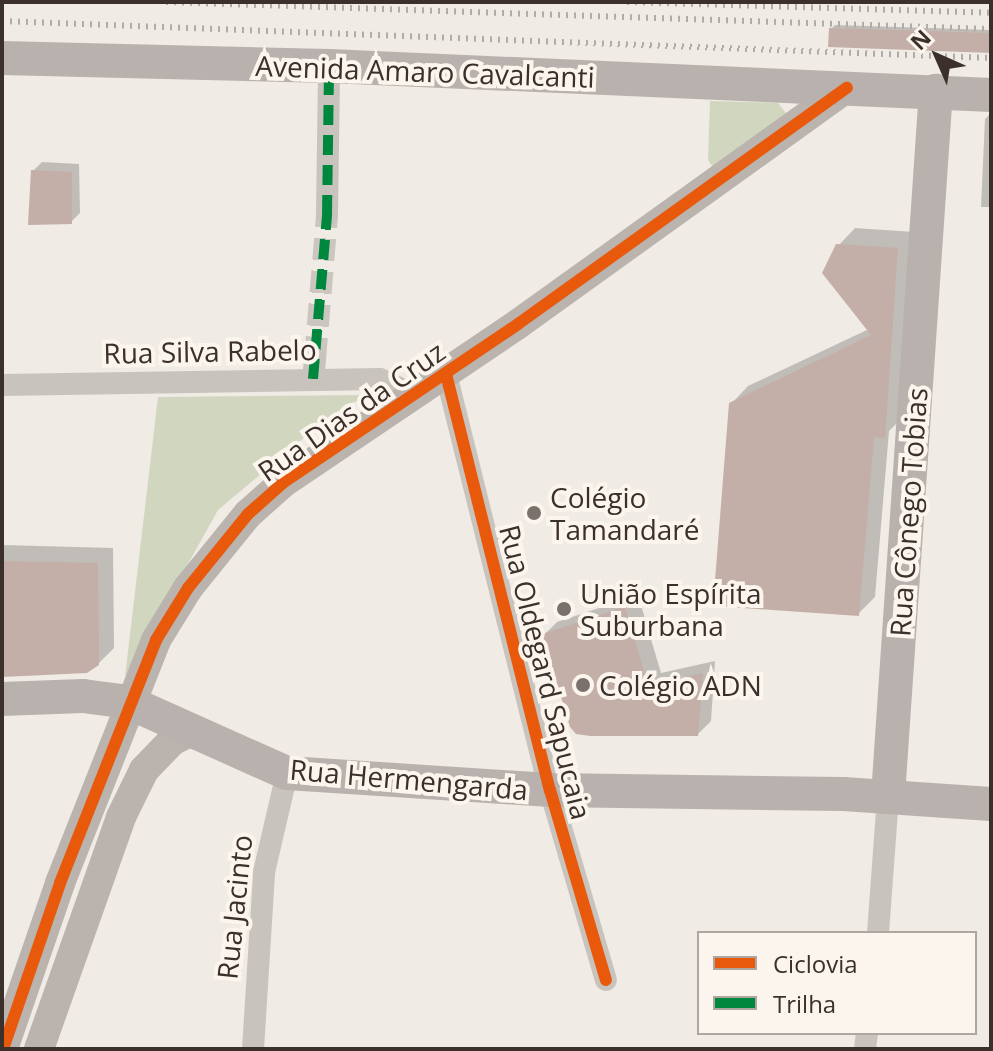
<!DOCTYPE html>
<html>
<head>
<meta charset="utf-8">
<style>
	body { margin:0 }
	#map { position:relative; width:993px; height:1051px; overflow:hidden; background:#f0ebe5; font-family:"Open Sans",sans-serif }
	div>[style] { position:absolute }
	.green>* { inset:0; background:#d1d6bf }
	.shadow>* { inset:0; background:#0003 }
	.building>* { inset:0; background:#c3afa7 }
	.street-tunnel>* { height:22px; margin-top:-11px; transform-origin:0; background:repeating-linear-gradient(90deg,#ccc6c0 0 22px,transparent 0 33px) }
	.street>* { height:22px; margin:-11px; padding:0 11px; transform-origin:11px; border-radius:11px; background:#c9c3be }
	.secondary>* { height:30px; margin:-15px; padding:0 15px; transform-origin:15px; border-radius:15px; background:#bab3ae }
	.primary>* { height:34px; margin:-17px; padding:0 17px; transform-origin:17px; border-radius:17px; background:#b8b1ad }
	.rail>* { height:6px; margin-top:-3px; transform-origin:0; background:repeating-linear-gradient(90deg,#b1aca8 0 2px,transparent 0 8px) }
	.quiet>* { height:10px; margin-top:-5px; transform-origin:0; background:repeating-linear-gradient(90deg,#00873e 0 20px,transparent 0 30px) }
	.cycleway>* { height:12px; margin:-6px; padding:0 6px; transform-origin:6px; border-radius:6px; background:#e8590c }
	.dots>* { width:22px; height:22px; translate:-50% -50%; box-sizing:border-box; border:4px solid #fbf5ee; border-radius:50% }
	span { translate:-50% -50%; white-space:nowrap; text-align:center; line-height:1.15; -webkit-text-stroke:8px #fbf5ee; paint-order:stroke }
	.street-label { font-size:28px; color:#3b302b }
	.poi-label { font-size:28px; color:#3b302b }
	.left { translate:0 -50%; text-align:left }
	.frame { position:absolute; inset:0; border:4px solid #3b302b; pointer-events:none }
	.legend { position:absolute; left:697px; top:931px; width:280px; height:104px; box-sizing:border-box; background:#fbf5ee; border:2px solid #aea6a0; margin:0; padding:10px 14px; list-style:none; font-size:24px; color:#3b302b }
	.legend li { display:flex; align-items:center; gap:16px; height:40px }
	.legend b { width:40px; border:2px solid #aea6a0 }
	.north { position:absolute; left:897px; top:16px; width:80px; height:80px; -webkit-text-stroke:6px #fbf5ee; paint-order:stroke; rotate:315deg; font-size:22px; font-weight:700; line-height:32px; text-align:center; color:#3b302b }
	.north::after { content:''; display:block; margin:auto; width:28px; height:36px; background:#3b302b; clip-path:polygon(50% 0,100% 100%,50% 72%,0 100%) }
</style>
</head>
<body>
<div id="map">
	<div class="green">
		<div style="clip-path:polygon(710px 101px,778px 103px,786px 113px,715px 170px,708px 160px)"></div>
		<div style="clip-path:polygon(368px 395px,331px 415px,218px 510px,125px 677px,158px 397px)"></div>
	</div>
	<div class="shadow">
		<div style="clip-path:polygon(835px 25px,991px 30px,991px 51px,831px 29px)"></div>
		<div style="clip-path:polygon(991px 113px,991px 207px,981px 207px,985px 119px)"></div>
		<div style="clip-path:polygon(42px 162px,79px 164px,80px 213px,71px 222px,33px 171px)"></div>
		<div style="clip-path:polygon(855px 228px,914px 232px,901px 419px,889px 431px,875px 597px,858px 614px,731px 404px,748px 386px,869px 329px,838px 246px)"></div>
		<div style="clip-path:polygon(3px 545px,113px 548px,114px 648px,98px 664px,2px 675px)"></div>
		<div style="clip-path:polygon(638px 595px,661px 673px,715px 661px,711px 721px,698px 734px,544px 635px,557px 622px)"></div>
	</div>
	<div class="building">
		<div style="clip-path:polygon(829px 28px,991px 33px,991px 53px,828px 47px)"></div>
		<div style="clip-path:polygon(31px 170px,72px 172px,72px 224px,28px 225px)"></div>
		<div style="clip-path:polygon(836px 244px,898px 248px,885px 438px,874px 437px,859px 616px,713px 606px,729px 403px,871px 335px,822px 273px)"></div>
		<div style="clip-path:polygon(2px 561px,98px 563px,99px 665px,87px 673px,2px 677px)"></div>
		<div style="clip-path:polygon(625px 607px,648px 685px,703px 673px,698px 736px,590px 736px,576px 734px,570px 727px,542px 634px)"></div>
	</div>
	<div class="street-tunnel">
		<div style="left:315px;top:359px;width:144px;rotate:-85.2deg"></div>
	</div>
	<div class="street">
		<div style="left:327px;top:215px;width:149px;rotate:-89.2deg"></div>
		<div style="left:446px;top:374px;width:429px;rotate:76deg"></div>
		<div style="left:550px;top:790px;width:198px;rotate:73.6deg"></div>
		<div style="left:313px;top:379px;width:20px;rotate:-84deg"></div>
		<div style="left:2px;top:385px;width:378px;rotate:-0.9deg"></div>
		<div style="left:380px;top:379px;width:38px;rotate:25deg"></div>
		<div style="left:878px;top:933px;width:137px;rotate:-85.8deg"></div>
		<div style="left:253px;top:1049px;width:177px;rotate:-86.4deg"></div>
		<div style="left:264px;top:872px;width:102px;rotate:-76.9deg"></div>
		<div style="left:865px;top:1049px;width:16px;rotate:-83deg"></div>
	</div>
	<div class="secondary">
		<div style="left:3px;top:1049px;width:176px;rotate:-71deg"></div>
		<div style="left:60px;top:883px;width:261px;rotate:-68.4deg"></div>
		<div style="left:156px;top:640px;width:61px;rotate:-58.4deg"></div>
		<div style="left:188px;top:588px;width:95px;rotate:-51deg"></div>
		<div style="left:248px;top:514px;width:48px;rotate:-41.6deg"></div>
		<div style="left:284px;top:482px;width:282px;rotate:-34deg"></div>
		<div style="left:518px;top:324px;width:405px;rotate:-35.7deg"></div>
		<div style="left:39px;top:1049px;width:246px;rotate:-70.5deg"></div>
		<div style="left:121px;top:817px;width:52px;rotate:-63.9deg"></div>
		<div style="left:144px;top:770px;width:40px;rotate:-46deg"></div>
		<div style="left:172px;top:741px;width:22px;rotate:-27deg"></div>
	</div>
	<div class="primary">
		<div style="left:2px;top:58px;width:327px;rotate:1.4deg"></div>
		<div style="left:329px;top:66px;width:663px;rotate:2.51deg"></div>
		<div style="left:2px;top:699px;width:81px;rotate:-2.1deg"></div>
		<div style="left:83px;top:696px;width:45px;rotate:7.6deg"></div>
		<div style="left:128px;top:702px;width:174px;rotate:24.1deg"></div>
		<div style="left:287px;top:773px;width:264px;rotate:3.7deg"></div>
		<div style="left:550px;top:790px;width:293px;rotate:0.8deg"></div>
		<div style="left:843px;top:794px;width:148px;rotate:3.9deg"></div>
		<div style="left:888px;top:796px;width:707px;rotate:-86.11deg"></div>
	</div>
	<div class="rail">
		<div style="left:166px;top:2px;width:825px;rotate:1.87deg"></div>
		<div style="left:627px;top:2px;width:364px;rotate:1.7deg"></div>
		<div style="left:2px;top:21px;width:990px;rotate:2.14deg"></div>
	</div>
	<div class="quiet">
		<div style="left:313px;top:379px;width:165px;rotate:-85.1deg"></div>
		<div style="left:327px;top:215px;width:149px;rotate:-89.2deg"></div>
	</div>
	<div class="cycleway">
		<div style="left:446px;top:374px;width:429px;rotate:76deg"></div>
		<div style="left:550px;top:790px;width:198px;rotate:73.6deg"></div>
		<div style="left:3px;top:1049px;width:176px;rotate:-71deg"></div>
		<div style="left:60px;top:883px;width:261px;rotate:-68.4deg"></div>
		<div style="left:156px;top:640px;width:61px;rotate:-58.4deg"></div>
		<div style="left:188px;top:588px;width:95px;rotate:-51deg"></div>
		<div style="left:248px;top:514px;width:48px;rotate:-41.6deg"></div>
		<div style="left:284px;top:482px;width:282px;rotate:-34deg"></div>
		<div style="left:518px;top:324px;width:405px;rotate:-35.7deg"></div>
	</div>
	<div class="dots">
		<div style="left:534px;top:513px;background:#7a716c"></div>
		<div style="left:564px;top:609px;background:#7a716c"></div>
		<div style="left:583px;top:685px;background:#7a716c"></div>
	</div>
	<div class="street-label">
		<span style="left:425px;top:71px;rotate:2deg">Avenida Amaro Cavalcanti</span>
		<span style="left:210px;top:351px;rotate:-1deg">Rua Silva Rabelo</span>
		<span style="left:351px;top:411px;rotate:-35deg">Rua Dias da Cruz</span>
		<span style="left:908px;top:512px;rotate:-86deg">Rua Cônego Tobias</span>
		<span style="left:546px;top:672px;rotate:76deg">Rua Oldegard Sapucaia</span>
		<span style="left:409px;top:779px;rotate:5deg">Rua Hermengarda</span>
		<span style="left:234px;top:907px;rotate:-84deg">Rua Jacinto</span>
	</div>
	<div class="poi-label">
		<span class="left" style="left:550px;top:513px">Colégio<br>Tamandaré</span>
		<span class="left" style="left:580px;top:609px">União Espírita<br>Suburbana</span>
		<span class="left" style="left:599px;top:685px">Colégio ADN</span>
	</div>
	<div class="frame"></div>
	<ul class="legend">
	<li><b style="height:10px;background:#e8590c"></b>Ciclovia</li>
	<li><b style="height:10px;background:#00873e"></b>Trilha</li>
	</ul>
	<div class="north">N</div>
</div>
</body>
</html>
